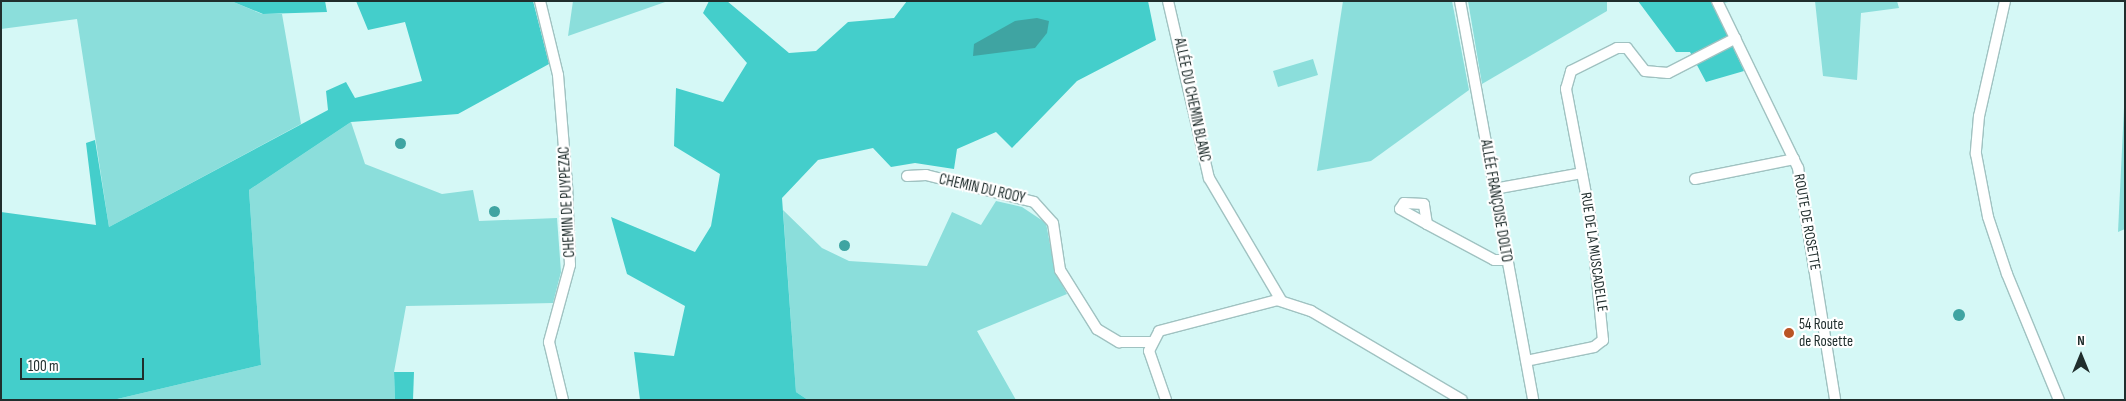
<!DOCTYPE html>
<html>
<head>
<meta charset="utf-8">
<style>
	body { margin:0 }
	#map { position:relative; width:2126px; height:401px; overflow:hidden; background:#d5f8f6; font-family:"Sofia Sans Condensed",sans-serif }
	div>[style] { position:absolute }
	.green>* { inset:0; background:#8bdedb }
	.forest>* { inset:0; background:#44cecb }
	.water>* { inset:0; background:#3fa4a2 }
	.round { border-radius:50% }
	.roads { filter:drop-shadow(1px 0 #a0c2c1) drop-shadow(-1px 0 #a0c2c1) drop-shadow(0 1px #a0c2c1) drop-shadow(0 -1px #a0c2c1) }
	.street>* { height:10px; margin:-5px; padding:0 5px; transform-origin:5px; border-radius:5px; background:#fff }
	.dots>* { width:14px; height:14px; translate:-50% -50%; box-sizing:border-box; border:2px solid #fff; border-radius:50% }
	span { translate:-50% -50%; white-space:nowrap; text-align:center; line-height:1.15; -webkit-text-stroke:4.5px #fff; paint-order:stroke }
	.street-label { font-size:15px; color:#202e2d }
	.poi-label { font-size:15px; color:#202e2d }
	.left { translate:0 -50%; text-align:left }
	.frame { position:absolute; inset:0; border:2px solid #202e2d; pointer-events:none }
	.north { position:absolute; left:2056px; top:331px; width:50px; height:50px; -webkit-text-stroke:4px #fff; paint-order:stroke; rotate:0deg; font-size:14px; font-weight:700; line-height:20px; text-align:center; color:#202e2d }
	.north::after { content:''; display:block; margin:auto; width:18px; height:22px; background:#202e2d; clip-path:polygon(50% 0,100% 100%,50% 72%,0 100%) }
	.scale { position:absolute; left:20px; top:358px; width:124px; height:22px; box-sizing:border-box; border:2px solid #202e2d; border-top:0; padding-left:6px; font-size:15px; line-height:18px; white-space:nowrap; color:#202e2d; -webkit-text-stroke:4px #fff; paint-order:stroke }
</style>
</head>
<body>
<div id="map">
	<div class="green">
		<div style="clip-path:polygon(1px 1px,231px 1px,262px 14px,282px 14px,301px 124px,109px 227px,77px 19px,1px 29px)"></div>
		<div style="clip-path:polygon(573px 1px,668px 1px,568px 36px)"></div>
		<div style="clip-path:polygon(1343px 1px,1452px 1px,1469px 90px,1371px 161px,1317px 171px)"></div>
		<div style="clip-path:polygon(1468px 1px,1607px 1px,1607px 11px,1482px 84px)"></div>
		<div style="clip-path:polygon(1815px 1px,1897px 1px,1899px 8px,1861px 13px,1857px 80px,1823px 76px)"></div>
		<div style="clip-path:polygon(1313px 59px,1318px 75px,1278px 87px,1273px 71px)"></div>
		<div style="clip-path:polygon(2125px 87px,2125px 229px,2118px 232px)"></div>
		<div style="clip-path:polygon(351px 122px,365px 164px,442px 194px,473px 190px,479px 221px,557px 218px,561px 272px,553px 303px,406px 306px,394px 372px,395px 400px,113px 400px,261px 365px,249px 190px)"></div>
		<div style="clip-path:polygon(996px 201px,1022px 207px,1046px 223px,1055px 271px,1067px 294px,977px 331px,1016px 400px,808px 400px,796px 392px,783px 210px,822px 248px,849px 261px,927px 266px,952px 212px,981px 225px)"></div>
	</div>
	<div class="forest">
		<div style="clip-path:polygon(231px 1px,325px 1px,327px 12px,263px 14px)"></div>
		<div style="clip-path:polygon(356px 1px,533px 1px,549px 64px,458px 114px,351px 122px,249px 190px,261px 365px,113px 400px,1px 400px,1px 212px,96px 225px,86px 143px,95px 140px,109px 227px,328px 110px,326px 91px,346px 82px,355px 98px,422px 81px,405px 22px,368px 30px)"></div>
		<div style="clip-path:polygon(709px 1px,727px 1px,789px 53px,816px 51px,848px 22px,894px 18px,907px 1px,1148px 1px,1156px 40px,1077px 81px,1012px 148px,996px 132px,957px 149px,954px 169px,915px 163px,891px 167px,873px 148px,818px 160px,782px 198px,796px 392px,808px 400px,640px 400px,634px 352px,674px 356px,685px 306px,627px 274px,611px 217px,695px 252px,711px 226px,720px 174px,674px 146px,676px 88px,723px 102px,747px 63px,703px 13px)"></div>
		<div style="clip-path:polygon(1638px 1px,1736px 1px,1713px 4px,1744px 71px,1706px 82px,1690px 52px,1676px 52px)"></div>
		<div style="clip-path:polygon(394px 372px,414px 372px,413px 400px,395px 400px)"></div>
	</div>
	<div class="water">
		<div style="clip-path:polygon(1037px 18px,1049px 21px,1047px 33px,1035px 48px,973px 56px,974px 44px,1015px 21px)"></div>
		<div class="round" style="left:394.5px;top:137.5px;width:11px;height:11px"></div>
		<div class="round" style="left:488.5px;top:205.5px;width:11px;height:11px"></div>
		<div class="round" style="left:838.5px;top:239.5px;width:11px;height:11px"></div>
		<div class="round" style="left:1953px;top:309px;width:12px;height:12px"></div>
	</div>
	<div class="roads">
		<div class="street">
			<div style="left:540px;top:1px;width:76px;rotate:76.3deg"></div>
			<div style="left:558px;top:75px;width:109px;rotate:85.3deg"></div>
			<div style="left:567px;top:184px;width:81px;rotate:87.9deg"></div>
			<div style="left:570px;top:265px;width:80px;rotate:105.3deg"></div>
			<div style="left:549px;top:342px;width:60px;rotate:76.4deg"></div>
			<div style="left:1168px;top:1px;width:182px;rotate:77deg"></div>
			<div style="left:1209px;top:178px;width:142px;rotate:59.5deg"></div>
			<div style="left:1460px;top:1px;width:406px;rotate:79.6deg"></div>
			<div style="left:1717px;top:1px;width:186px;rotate:64.1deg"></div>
			<div style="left:1798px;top:168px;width:235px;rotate:80.9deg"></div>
			<div style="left:2005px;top:1px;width:118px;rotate:102.7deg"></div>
			<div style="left:1979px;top:116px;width:38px;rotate:95deg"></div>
			<div style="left:1976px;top:154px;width:64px;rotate:79.2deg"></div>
			<div style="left:1988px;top:217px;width:60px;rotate:71.6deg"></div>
			<div style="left:2007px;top:274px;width:136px;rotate:67.6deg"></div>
			<div style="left:1582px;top:173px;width:86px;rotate:-100.8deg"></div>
			<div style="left:1566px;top:89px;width:19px;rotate:-74deg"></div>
			<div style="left:1571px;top:71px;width:51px;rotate:-26.6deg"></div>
			<div style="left:1617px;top:48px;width:10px"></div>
			<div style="left:1627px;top:48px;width:29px;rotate:52deg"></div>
			<div style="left:1645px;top:71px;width:23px;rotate:5deg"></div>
			<div style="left:1668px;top:73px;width:76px;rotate:-27.2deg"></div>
			<div style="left:907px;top:176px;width:19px;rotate:-3deg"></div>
			<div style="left:926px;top:175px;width:111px;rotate:14deg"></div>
			<div style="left:1034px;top:202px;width:28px;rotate:48deg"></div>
			<div style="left:1053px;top:223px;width:48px;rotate:81.5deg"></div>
			<div style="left:1060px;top:270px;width:70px;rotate:57.9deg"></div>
			<div style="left:1097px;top:329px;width:26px;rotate:31deg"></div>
			<div style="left:1119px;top:342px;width:31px"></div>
			<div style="left:1695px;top:179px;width:101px;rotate:-11.4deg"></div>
			<div style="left:1494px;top:189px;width:89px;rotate:-10.3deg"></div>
			<div style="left:1582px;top:173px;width:48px;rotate:79.2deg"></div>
			<div style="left:1591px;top:220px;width:121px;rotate:84.3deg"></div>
			<div style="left:1603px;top:340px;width:11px;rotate:142deg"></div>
			<div style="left:1594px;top:347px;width:69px;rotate:168.4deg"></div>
			<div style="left:1427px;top:224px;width:20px;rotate:-99deg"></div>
			<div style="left:1424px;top:204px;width:20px;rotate:-177deg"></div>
			<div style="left:1404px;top:203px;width:7px;rotate:124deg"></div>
			<div style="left:1400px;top:209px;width:31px;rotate:29deg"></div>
			<div style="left:1427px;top:224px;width:76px;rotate:28.2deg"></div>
			<div style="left:1494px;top:260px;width:13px"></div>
			<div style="left:1166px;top:400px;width:52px;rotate:-109.1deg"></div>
			<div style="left:1149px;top:351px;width:22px;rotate:-63deg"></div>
			<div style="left:1159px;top:331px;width:122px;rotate:-14.7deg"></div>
			<div style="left:1277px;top:300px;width:36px;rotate:18deg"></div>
			<div style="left:1311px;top:311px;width:175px;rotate:30.5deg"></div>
		</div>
	</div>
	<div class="dots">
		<div style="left:1789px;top:333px;background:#ba5525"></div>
	</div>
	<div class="street-label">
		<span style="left:1192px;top:100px;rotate:78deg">ALLÉE DU CHEMIN BLANC</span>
		<span style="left:982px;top:189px;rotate:13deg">CHEMIN DU ROOY</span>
		<span style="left:1496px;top:201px;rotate:80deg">ALLÉE FRANÇOISE DOLTO</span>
		<span style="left:567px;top:202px;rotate:-93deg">CHEMIN DE PUYPEZAC</span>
		<span style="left:1807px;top:222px;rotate:80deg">ROUTE DE ROSETTE</span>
		<span style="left:1594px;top:252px;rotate:82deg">RUE DE LA MUSCADELLE</span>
	</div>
	<div class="poi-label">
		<span class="left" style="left:1799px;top:333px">54 Route<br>de Rosette</span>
	</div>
	<div class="frame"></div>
	<div class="north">N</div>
	<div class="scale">100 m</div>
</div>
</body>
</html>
